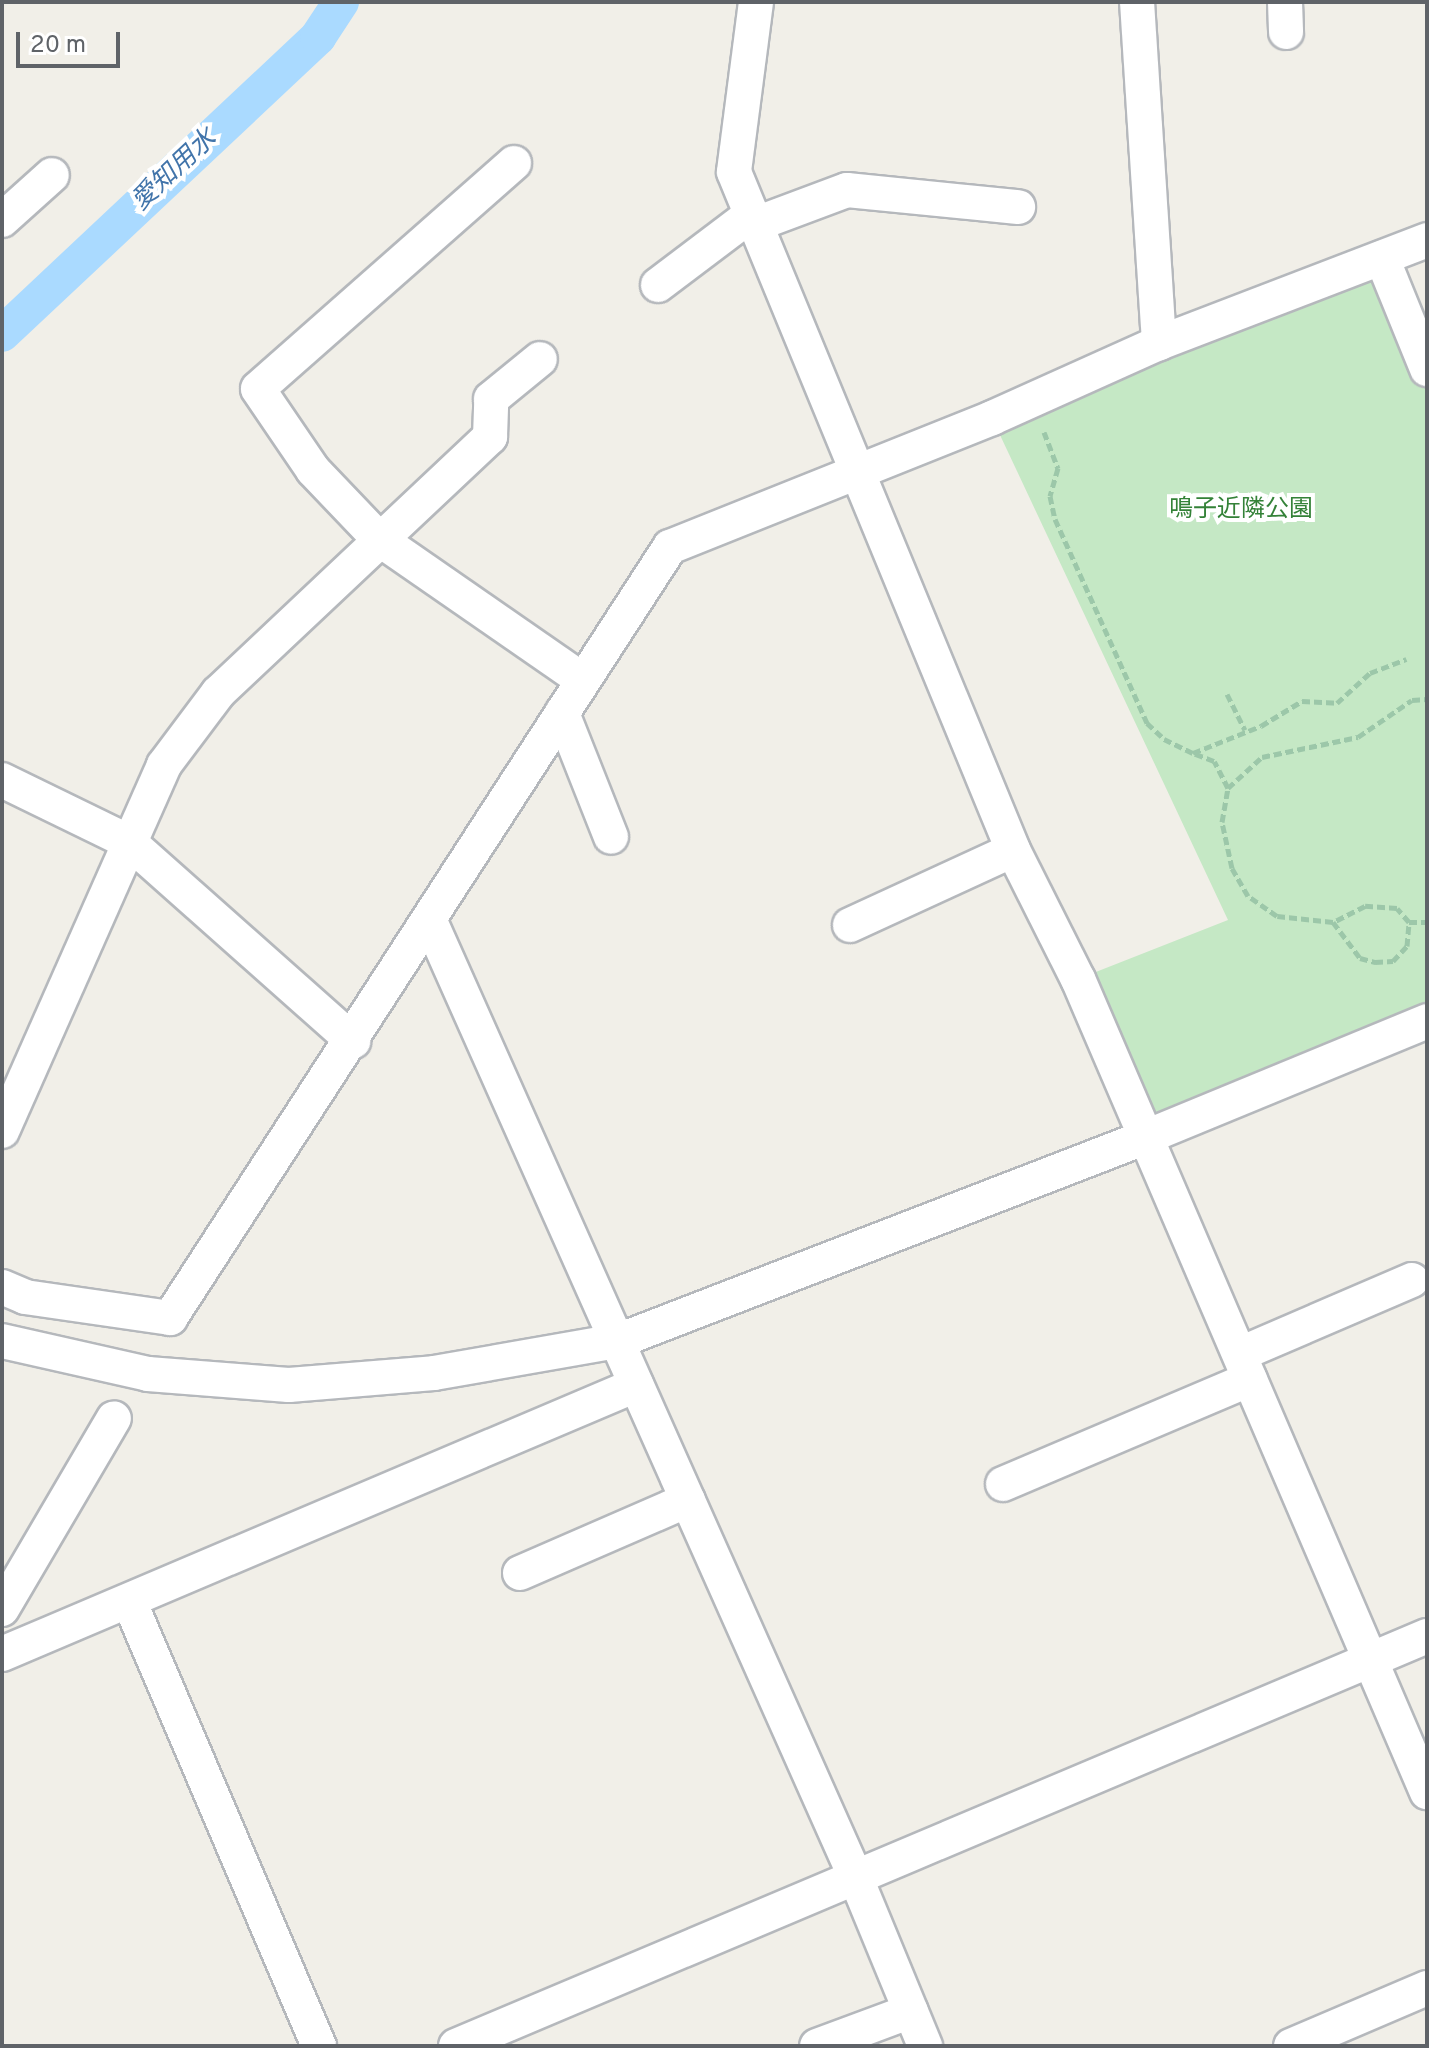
<!DOCTYPE html>
<html>
<head>
<meta charset="utf-8">
<style>
	body { margin:0 }
	#map { position:relative; width:1429px; height:2048px; overflow:hidden; background:#f1efe8; font-family:Overpass,"Noto Sans JP",sans-serif }
	div>[style] { position:absolute }
	.green>* { inset:0; background:#c5e8c5 }
	.canal>* { height:36px; margin:-18px; padding:0 18px; transform-origin:18px; border-radius:18px; background:#aadaff }
	.path>* { height:5px; margin-top:-2.5px; transform-origin:0; background:repeating-linear-gradient(90deg,#9cc7a9 0 8px,transparent 0 12px) }
	.roads { filter:drop-shadow(2px 0 #b5b8bc) drop-shadow(-2px 0 #b5b8bc) drop-shadow(0 2px #b5b8bc) drop-shadow(0 -2px #b5b8bc) }
	.minor>* { height:34px; margin:-17px; padding:0 17px; transform-origin:17px; border-radius:17px; background:#fff }
	span { translate:-50% -50%; white-space:nowrap; text-align:center; line-height:1.15; -webkit-text-stroke:8px #fff; paint-order:stroke }
	.park-label { font-size:24px; color:#348238 }
	.water-label { font-size:26px; color:#4174aa; font-style:italic }
	.frame { position:absolute; inset:0; border:4px solid #5f6368; pointer-events:none }
	.scale { position:absolute; left:16px; top:32px; width:104px; height:36px; box-sizing:border-box; border:4px solid #5f6368; border-top:0; padding-left:10px; font-size:24px; line-height:28px; white-space:nowrap; color:#5f6368; -webkit-text-stroke:6px #fff; paint-order:stroke }
</style>
</head>
<body>
<div id="map">
	<div class="green">
		<div style="clip-path:polygon(1382px 258px,1427px 369px,1427px 1021px,1146px 1137px,1078px 979px,1228px 920px,992px 418px)"></div>
	</div>
	<div class="canal">
		<div style="left:2px;top:334px;width:434px;rotate:-43.2deg"></div>
		<div style="left:318px;top:37px;width:42px;rotate:-56.7deg"></div>
	</div>
	<div class="path">
		<div style="left:1044px;top:432px;width:39px;rotate:69deg"></div>
		<div style="left:1058px;top:468px;width:29px;rotate:106deg"></div>
		<div style="left:1050px;top:496px;width:24px;rotate:78deg"></div>
		<div style="left:1055px;top:519px;width:224px;rotate:65.7deg"></div>
		<div style="left:1147px;top:723px;width:23px;rotate:43deg"></div>
		<div style="left:1164px;top:739px;width:32px;rotate:26deg"></div>
		<div style="left:1227px;top:694px;width:40px;rotate:63.4deg"></div>
		<div style="left:1228px;top:788px;width:30px;rotate:-117deg"></div>
		<div style="left:1214px;top:761px;width:22px;rotate:-159deg"></div>
		<div style="left:1193px;top:753px;width:73px;rotate:-21.7deg"></div>
		<div style="left:1261px;top:726px;width:48px;rotate:-31.4deg"></div>
		<div style="left:1302px;top:701px;width:35px;rotate:3deg"></div>
		<div style="left:1337px;top:703px;width:45px;rotate:-42.3deg"></div>
		<div style="left:1370px;top:673px;width:39px;rotate:-21deg"></div>
		<div style="left:1333px;top:922px;width:45px;rotate:53.1deg"></div>
		<div style="left:1360px;top:958px;width:16px;rotate:15deg"></div>
		<div style="left:1375px;top:962px;width:18px;rotate:-3deg"></div>
		<div style="left:1393px;top:961px;width:21px;rotate:-47deg"></div>
		<div style="left:1407px;top:946px;width:24px;rotate:-85deg"></div>
		<div style="left:1409px;top:922px;width:18px;rotate:-131deg"></div>
		<div style="left:1397px;top:908px;width:32px;rotate:-176deg"></div>
		<div style="left:1365px;top:906px;width:36px;rotate:153deg"></div>
		<div style="left:1333px;top:922px;width:56px;rotate:-173.9deg"></div>
		<div style="left:1277px;top:916px;width:35px;rotate:-145deg"></div>
		<div style="left:1248px;top:896px;width:32px;rotate:-120deg"></div>
		<div style="left:1232px;top:868px;width:47px;rotate:-102.3deg"></div>
		<div style="left:1222px;top:822px;width:35px;rotate:-80deg"></div>
		<div style="left:1228px;top:788px;width:46px;rotate:-42.4deg"></div>
		<div style="left:1262px;top:757px;width:98px;rotate:-11.8deg"></div>
		<div style="left:1358px;top:737px;width:65px;rotate:-34.4deg"></div>
		<div style="left:1412px;top:700px;width:15px;rotate:-4deg"></div>
		<div style="left:1409px;top:922px;width:18px"></div>
	</div>
	<div class="roads">
		<div class="minor">
			<div style="left:756px;top:2px;width:171px;rotate:97.4deg"></div>
			<div style="left:734px;top:172px;width:733px;rotate:67.63deg"></div>
			<div style="left:1013px;top:850px;width:144px;rotate:63.3deg"></div>
			<div style="left:1078px;top:979px;width:885px;rotate:66.77deg"></div>
			<div style="left:1137px;top:2px;width:342px;rotate:86.3deg"></div>
			<div style="left:1285px;top:2px;width:30px;rotate:88deg"></div>
			<div style="left:514px;top:163px;width:341px;rotate:138.6deg"></div>
			<div style="left:258px;top:389px;width:98px;rotate:55.8deg"></div>
			<div style="left:313px;top:470px;width:95px;rotate:46.3deg"></div>
			<div style="left:379px;top:539px;width:248px;rotate:34.7deg"></div>
			<div style="left:2px;top:220px;width:67px;rotate:-42deg"></div>
			<div style="left:756px;top:224px;width:97px;rotate:-20.5deg"></div>
			<div style="left:847px;top:190px;width:172px;rotate:5.7deg"></div>
			<div style="left:1382px;top:258px;width:120px;rotate:67.9deg"></div>
			<div style="left:658px;top:285px;width:118px;rotate:-37.1deg"></div>
			<div style="left:562px;top:713px;width:133px;rotate:68.4deg"></div>
			<div style="left:2px;top:780px;width:141px;rotate:26deg"></div>
			<div style="left:129px;top:842px;width:300px;rotate:41.6deg"></div>
			<div style="left:429px;top:919px;width:1048px;rotate:66deg"></div>
			<div style="left:855px;top:1876px;width:184px;rotate:67.6deg"></div>
			<div style="left:850px;top:925px;width:179px;rotate:-24.7deg"></div>
			<div style="left:2px;top:1131px;width:400px;rotate:-66.1deg"></div>
			<div style="left:164px;top:765px;width:90px;rotate:-53.1deg"></div>
			<div style="left:218px;top:693px;width:374px;rotate:-43.3deg"></div>
			<div style="left:490px;top:437px;width:38px;rotate:-88deg"></div>
			<div style="left:491px;top:399px;width:63px;rotate:-39.2deg"></div>
			<div style="left:2px;top:1287px;width:25px;rotate:23deg"></div>
			<div style="left:25px;top:1297px;width:147px;rotate:8.2deg"></div>
			<div style="left:170px;top:1318px;width:919px;rotate:-57.04deg"></div>
			<div style="left:670px;top:547px;width:347px;rotate:-21.8deg"></div>
			<div style="left:992px;top:418px;width:183px;rotate:-24.2deg"></div>
			<div style="left:1159px;top:343px;width:287px;rotate:-21deg"></div>
			<div style="left:2px;top:1341px;width:150px;rotate:12.7deg"></div>
			<div style="left:148px;top:1374px;width:141px;rotate:4.5deg"></div>
			<div style="left:289px;top:1385px;width:145px;rotate:-4.7deg"></div>
			<div style="left:434px;top:1373px;width:187px;rotate:-9.9deg"></div>
			<div style="left:618px;top:1341px;width:566px;rotate:-21.12deg"></div>
			<div style="left:1146px;top:1137px;width:304px;rotate:-22.4deg"></div>
			<div style="left:1240px;top:1354px;width:187px;rotate:-23.3deg"></div>
			<div style="left:1003px;top:1484px;width:268px;rotate:-23deg"></div>
			<div style="left:520px;top:1573px;width:183px;rotate:-23.5deg"></div>
			<div style="left:130px;top:1603px;width:482px;rotate:66.9deg"></div>
			<div style="left:2px;top:1609px;width:221px;rotate:-59.6deg"></div>
			<div style="left:2px;top:1654px;width:689px;rotate:-22.99deg"></div>
			<div style="left:456px;top:2046px;width:1054px;rotate:-22.89deg"></div>
			<div style="left:817px;top:2046px;width:100px;rotate:-20.4deg"></div>
			<div style="left:1291px;top:2046px;width:148px;rotate:-23.1deg"></div>
		</div>
	</div>
	<div class="park-label">
		<span style="left:1241px;top:511px">鳴子近隣公園</span>
	</div>
	<div class="water-label">
		<span style="left:175px;top:171px;rotate:-43deg">愛知用水</span>
	</div>
	<div class="frame"></div>
	<div class="scale">20 m</div>
</div>
</body>
</html>
